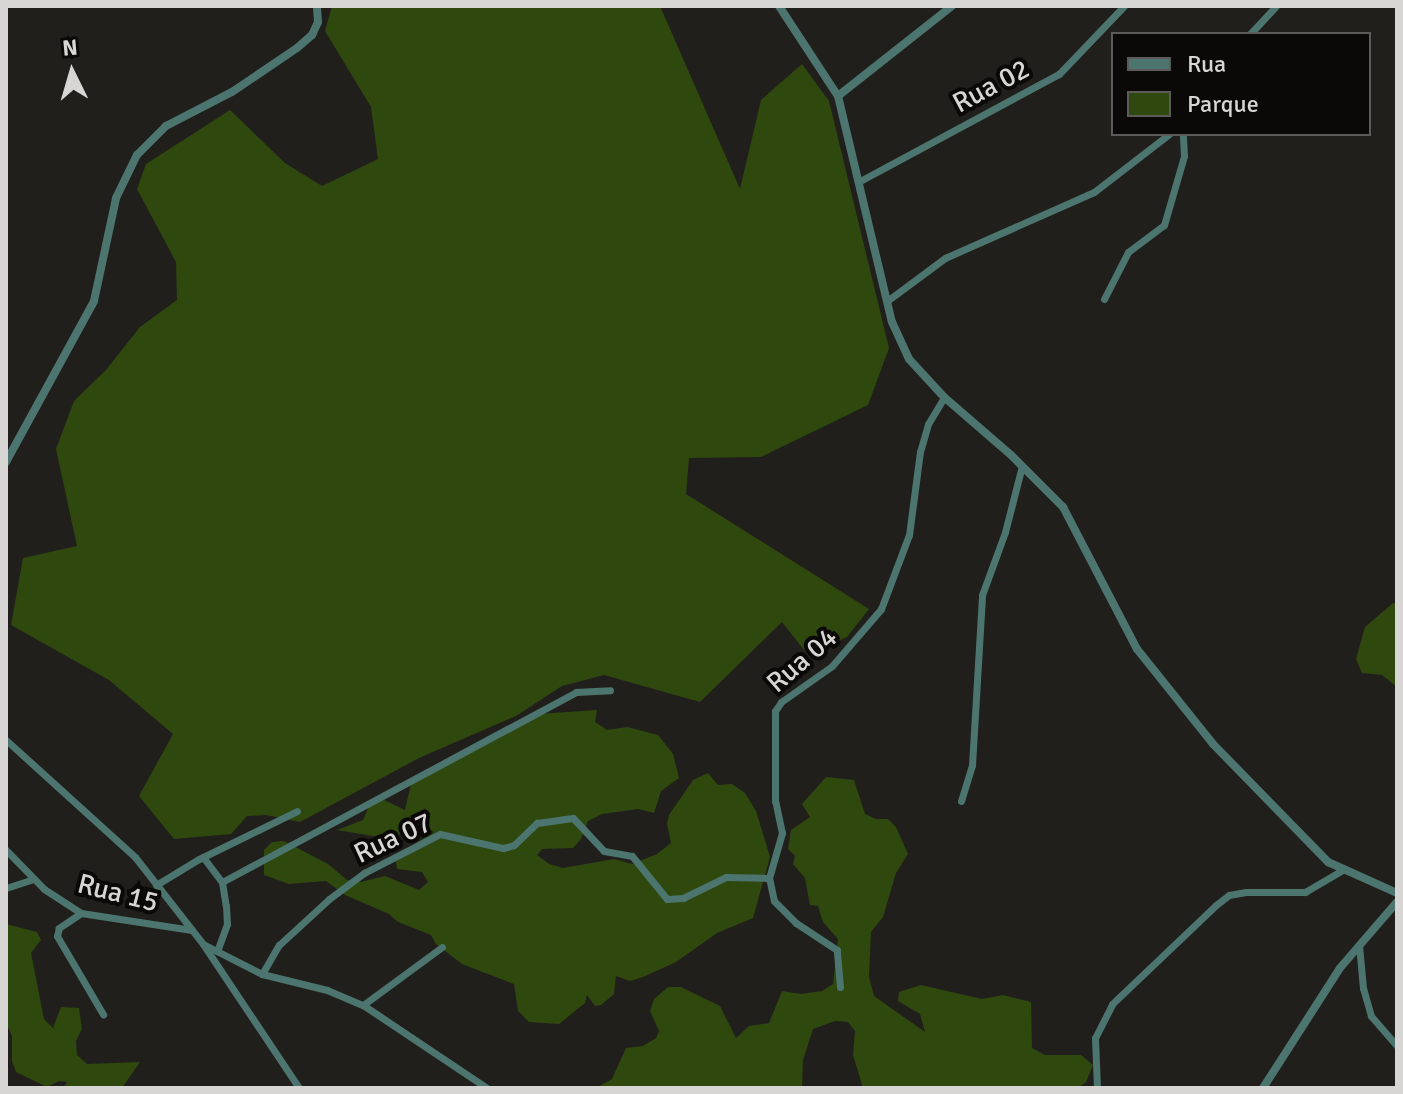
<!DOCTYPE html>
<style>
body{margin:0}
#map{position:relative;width:1403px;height:1094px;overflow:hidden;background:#211f1c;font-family:Signika,sans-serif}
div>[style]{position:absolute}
.green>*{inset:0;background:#2f480e}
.minor>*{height:7px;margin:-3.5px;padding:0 3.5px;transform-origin:3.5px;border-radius:3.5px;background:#4b756e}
.tertiary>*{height:8px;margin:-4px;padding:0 4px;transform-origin:4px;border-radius:4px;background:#4b756e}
span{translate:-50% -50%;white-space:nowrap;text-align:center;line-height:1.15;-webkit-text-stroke:8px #0a0908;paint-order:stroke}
.street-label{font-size:28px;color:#d7d6d4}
.frame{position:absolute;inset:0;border:8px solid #d7d6d4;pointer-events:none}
.legend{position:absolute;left:1111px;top:32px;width:260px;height:104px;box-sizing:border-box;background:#0a0908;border:2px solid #5c5b5a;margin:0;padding:10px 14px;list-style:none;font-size:24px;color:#d7d6d4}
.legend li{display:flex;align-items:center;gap:16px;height:40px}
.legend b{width:40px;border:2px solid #5c5b5a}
.north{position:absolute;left:32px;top:32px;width:80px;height:80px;-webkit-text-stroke:6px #0a0908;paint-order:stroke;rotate:355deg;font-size:22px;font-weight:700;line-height:32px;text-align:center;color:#d7d6d4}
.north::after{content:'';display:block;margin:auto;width:28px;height:36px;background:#d7d6d4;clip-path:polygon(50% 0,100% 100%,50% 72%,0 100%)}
</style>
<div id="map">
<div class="green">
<div style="clip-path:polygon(332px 6px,660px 6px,740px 189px,761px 100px,802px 64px,829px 101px,889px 348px,868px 405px,761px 457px,689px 458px,686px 494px,869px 609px,847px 637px,808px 655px,782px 622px,700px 702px,604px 675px,562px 686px,516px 716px,419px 758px,300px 822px,266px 815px,247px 816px,231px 834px,174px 839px,139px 796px,173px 734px,109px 680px,11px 625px,23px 558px,77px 546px,56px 449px,74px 401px,106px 370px,140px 327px,177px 300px,176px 262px,137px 189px,146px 164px,230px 110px,285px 163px,322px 186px,378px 159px,371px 107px,325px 31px)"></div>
<div style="clip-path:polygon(1393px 603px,1397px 603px,1397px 687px,1382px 675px,1362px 673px,1356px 659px,1365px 627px)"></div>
<div style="clip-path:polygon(597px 710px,595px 722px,607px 730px,627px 727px,658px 735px,673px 754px,679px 778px,661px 791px,654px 813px,638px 809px,602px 814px,588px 821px,581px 839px,573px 848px,542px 849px,537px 855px,549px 864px,563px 868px,614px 859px,632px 864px,657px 854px,671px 843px,667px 824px,669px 815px,693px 780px,708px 773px,718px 785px,732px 784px,745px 793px,756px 811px,770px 857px,753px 918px,717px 933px,676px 962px,643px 977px,630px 981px,616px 976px,614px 994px,601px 1005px,595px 1006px,587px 995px,585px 1003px,559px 1024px,529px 1022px,518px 1011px,514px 984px,462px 964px,436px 944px,431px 935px,398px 922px,389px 914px,345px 895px,326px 881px,289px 884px,264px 875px,264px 850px,272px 842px,284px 841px,328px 864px,347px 880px,361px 882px,385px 876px,419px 890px,428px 882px,422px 872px,397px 869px,395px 856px,434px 832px,420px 824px,392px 839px,337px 830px,363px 820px,369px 806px,380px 798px,405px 810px,411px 784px,538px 714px)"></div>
<div style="clip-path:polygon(826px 777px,854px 780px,865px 814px,876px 819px,888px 819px,896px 827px,908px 854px,896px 873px,883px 917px,871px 932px,869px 977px,874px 996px,925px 1032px,920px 1014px,898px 1001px,899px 992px,921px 985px,982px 999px,1003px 995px,1031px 1002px,1032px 1048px,1045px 1055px,1081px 1055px,1093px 1065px,1086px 1082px,1078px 1088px,863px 1088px,853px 1055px,855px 1031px,848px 1022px,835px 1021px,813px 1029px,803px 1060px,802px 1088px,596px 1088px,612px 1079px,626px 1048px,643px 1046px,656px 1038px,659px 1031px,650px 1011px,654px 999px,668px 987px,681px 987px,720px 1006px,736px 1038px,749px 1026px,769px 1023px,782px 991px,801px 994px,822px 991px,833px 984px,838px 939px,823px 922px,818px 906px,810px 905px,805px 878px,793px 864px,795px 856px,788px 849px,791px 830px,810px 817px,802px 804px)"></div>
<div style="clip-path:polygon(6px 924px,37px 932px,41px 940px,31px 953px,44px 1019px,53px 1028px,61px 1007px,79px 1008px,82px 1029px,76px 1041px,77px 1055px,87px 1064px,140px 1062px,122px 1088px,63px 1088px,67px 1082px,59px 1081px,47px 1087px,16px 1072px,12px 1061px,12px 1036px,6px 1023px)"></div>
</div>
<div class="minor">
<div style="left:1250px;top:34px;width:38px;rotate:-47deg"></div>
<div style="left:860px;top:181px;width:226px;rotate:-28.3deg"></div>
<div style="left:1059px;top:74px;width:94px;rotate:-46.3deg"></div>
<div style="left:1104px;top:299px;width:53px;rotate:-62.9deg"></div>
<div style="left:1128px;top:252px;width:45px;rotate:-36.9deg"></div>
<div style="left:1164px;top:225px;width:72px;rotate:-73.8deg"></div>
<div style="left:1184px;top:156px;width:22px;rotate:-93deg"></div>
<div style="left:887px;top:301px;width:72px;rotate:-36.6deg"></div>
<div style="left:945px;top:258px;width:163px;rotate:-23.9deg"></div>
<div style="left:1094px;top:192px;width:95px;rotate:-37.7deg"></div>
<div style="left:6px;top:740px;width:174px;rotate:42.2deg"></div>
<div style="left:135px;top:857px;width:110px;rotate:52deg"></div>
<div style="left:203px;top:944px;width:173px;rotate:56.3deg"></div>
<div style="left:961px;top:801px;width:38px;rotate:-73deg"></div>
<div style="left:972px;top:765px;width:170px;rotate:-86.6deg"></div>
<div style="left:982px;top:595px;width:67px;rotate:-69.9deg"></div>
<div style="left:1005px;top:532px;width:68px;rotate:-75.6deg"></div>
<div style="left:6px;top:850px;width:54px;rotate:45.7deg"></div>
<div style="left:44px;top:889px;width:44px;rotate:33deg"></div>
<div style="left:81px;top:913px;width:112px;rotate:8.7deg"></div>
<div style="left:203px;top:857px;width:31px;rotate:53deg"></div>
<div style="left:222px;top:882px;width:24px;rotate:81deg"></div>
<div style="left:226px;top:906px;width:18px;rotate:87deg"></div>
<div style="left:227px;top:924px;width:29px;rotate:110deg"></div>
<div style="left:222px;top:882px;width:402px;rotate:-28.2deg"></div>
<div style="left:576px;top:692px;width:34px;rotate:-3deg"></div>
<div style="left:156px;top:885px;width:50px;rotate:-31.2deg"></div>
<div style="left:199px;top:859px;width:109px;rotate:-26.1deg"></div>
<div style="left:6px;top:888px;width:29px;rotate:-18deg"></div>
<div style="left:81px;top:913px;width:27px;rotate:146deg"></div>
<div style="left:59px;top:928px;width:8px;rotate:104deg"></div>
<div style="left:57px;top:936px;width:91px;rotate:59.5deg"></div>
<div style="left:205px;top:945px;width:64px;rotate:27deg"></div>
<div style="left:262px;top:974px;width:67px;rotate:13.8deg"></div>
<div style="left:327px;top:990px;width:39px;rotate:23deg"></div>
<div style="left:363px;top:1005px;width:149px;rotate:33.8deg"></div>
<div style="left:1359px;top:945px;width:43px;rotate:84.7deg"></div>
<div style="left:1363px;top:988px;width:29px;rotate:74deg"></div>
<div style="left:1371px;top:1016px;width:40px;rotate:49deg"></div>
<div style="left:262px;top:974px;width:34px;rotate:-60deg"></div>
<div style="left:279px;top:945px;width:68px;rotate:-42.6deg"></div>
<div style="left:329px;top:899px;width:44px;rotate:-36.6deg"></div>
<div style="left:364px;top:873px;width:85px;rotate:-27.2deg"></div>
<div style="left:440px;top:834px;width:65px;rotate:12.5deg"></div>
<div style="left:503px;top:848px;width:11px;rotate:-15deg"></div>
<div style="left:514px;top:845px;width:32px;rotate:-44deg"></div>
<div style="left:537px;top:823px;width:36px;rotate:-8deg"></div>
<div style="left:573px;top:818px;width:45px;rotate:46.8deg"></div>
<div style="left:604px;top:851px;width:28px;rotate:10deg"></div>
<div style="left:632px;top:856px;width:55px;rotate:50.9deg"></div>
<div style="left:667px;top:899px;width:16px;rotate:-4deg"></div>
<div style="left:683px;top:898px;width:48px;rotate:-26deg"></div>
<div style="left:726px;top:877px;width:43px;rotate:1.3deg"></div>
<div style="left:840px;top:987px;width:37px;rotate:-95deg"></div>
<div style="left:837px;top:950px;width:49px;rotate:-146.6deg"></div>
<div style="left:796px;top:923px;width:31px;rotate:-135deg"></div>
<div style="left:774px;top:901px;width:24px;rotate:-102deg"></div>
<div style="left:769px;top:878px;width:47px;rotate:-73.9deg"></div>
<div style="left:782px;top:833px;width:33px;rotate:-102deg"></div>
<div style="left:775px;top:801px;width:90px;rotate:-90deg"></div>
<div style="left:775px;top:711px;width:11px;rotate:-56deg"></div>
<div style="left:781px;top:702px;width:62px;rotate:-35.2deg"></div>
<div style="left:832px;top:666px;width:75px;rotate:-49.3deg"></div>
<div style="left:881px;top:609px;width:79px;rotate:-69.3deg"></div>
<div style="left:909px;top:535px;width:84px;rotate:-82.5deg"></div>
<div style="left:920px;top:452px;width:29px;rotate:-74deg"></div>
<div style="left:928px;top:424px;width:31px;rotate:-59deg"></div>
<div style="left:363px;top:1005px;width:98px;rotate:-36.3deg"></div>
<div style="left:1097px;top:1088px;width:50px;rotate:-92.3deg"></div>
<div style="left:1095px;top:1038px;width:38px;rotate:-63deg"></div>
<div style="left:1112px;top:1004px;width:144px;rotate:-43.6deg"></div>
<div style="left:1216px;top:905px;width:16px;rotate:-38deg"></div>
<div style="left:1229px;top:895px;width:17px;rotate:-10deg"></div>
<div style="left:1246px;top:892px;width:59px"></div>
<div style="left:1305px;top:892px;width:42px;rotate:-30.3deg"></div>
</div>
<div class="tertiary">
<div style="left:779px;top:6px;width:108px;rotate:56.8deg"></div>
<div style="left:838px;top:96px;width:232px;rotate:76.6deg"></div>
<div style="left:892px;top:322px;width:41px;rotate:65.3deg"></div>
<div style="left:909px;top:359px;width:52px;rotate:47.4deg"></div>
<div style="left:944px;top:397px;width:89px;rotate:40.9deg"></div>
<div style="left:1011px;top:455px;width:74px;rotate:45deg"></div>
<div style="left:1063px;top:507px;width:160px;rotate:62.5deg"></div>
<div style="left:1137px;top:649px;width:122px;rotate:51.3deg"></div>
<div style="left:1213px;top:744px;width:165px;rotate:45.7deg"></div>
<div style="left:1328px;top:862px;width:76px;rotate:24.2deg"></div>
<div style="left:838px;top:96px;width:145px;rotate:-38.3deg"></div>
<div style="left:6px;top:462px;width:183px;rotate:-61.3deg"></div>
<div style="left:94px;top:301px;width:105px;rotate:-77.9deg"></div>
<div style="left:116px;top:198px;width:48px;rotate:-64deg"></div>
<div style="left:137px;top:155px;width:41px;rotate:-45deg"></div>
<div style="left:166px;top:126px;width:74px;rotate:-27.3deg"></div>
<div style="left:232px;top:92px;width:78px;rotate:-34.1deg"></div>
<div style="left:297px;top:48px;width:20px;rotate:-41deg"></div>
<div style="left:312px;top:35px;width:14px;rotate:-65deg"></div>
<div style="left:318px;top:22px;width:16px;rotate:-94deg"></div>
<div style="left:1263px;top:1088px;width:143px;rotate:-57.3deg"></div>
<div style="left:1340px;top:968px;width:87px;rotate:-49.2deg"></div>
</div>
<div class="street-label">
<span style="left:991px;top:86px;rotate:-28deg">Rua 02</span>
<span style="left:802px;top:660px;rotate:-41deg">Rua 04</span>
<span style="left:393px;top:838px;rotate:-25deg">Rua 07</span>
<span style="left:118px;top:893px;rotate:14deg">Rua 15</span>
</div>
<div class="frame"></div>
<ul class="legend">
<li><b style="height:10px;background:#4b756e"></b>Rua</li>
<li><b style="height:22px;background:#2f480e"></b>Parque</li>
</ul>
<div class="north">N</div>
</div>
